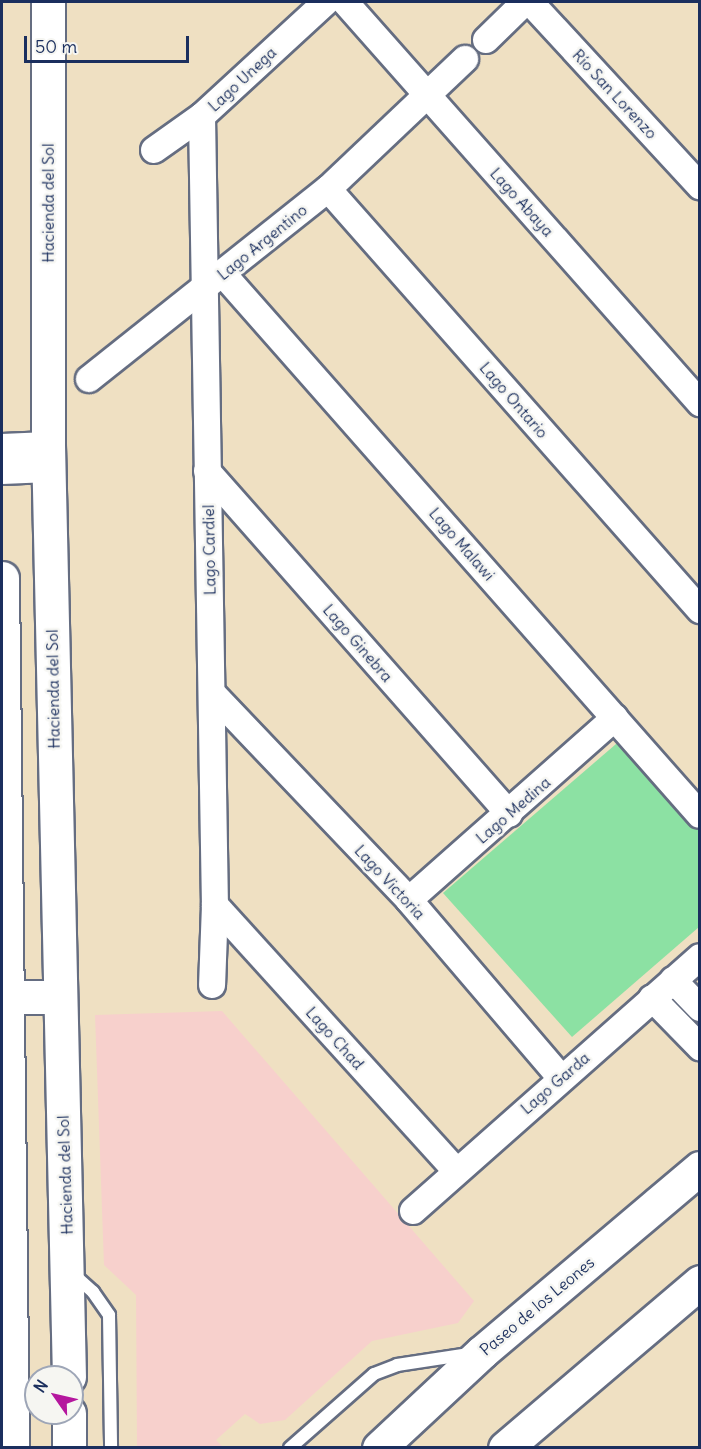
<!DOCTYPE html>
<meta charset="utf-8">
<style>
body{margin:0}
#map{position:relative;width:701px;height:1449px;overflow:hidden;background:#efe0c2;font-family:Delius,sans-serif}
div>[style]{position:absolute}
.built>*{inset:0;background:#f7d0cc}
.green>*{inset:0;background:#8ce1a3}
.roads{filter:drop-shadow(2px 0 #656d81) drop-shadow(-2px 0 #656d81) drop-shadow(0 2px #656d81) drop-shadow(0 -2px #656d81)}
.lane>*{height:12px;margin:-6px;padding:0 6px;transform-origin:6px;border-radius:6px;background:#fff}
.street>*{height:26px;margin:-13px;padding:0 13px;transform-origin:13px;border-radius:13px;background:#fff}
.secondary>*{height:33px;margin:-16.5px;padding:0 16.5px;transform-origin:16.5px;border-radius:16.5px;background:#fff}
span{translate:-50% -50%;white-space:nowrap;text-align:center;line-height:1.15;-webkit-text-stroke:5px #f6f6f2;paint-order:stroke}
.street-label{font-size:16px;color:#1b2f5e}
.frame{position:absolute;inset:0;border:3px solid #1b2f5e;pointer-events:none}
.north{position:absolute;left:24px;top:1365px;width:60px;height:60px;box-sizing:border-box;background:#f6f6f2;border:2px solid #9ea6b7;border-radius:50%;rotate:304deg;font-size:16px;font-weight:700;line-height:24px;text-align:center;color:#1b2f5e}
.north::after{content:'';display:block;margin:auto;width:21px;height:27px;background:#b5179e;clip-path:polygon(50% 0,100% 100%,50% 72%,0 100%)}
.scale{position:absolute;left:24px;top:36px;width:165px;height:27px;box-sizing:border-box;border:3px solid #1b2f5e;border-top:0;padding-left:8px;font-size:18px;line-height:21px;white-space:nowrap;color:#1b2f5e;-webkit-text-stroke:4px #f6f6f2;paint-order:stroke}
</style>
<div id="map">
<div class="built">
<div style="clip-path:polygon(222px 1011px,474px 1301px,458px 1323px,372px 1341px,285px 1420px,260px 1424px,245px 1414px,216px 1440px,223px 1447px,137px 1447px,136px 1295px,104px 1265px,95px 1015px)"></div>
</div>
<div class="green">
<div style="clip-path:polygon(623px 738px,699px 828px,699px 927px,572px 1037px,443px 893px)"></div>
</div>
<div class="roads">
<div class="lane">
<div style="left:73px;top:1274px;width:27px;rotate:42deg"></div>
<div style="left:93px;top:1292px;width:28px;rotate:55deg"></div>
<div style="left:109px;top:1315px;width:133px;rotate:89.1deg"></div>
<div style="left:290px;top:1448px;width:112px;rotate:-41.4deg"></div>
<div style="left:374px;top:1374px;width:25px;rotate:-21deg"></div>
<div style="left:397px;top:1365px;width:73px;rotate:-8.7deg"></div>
</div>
<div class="street">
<div style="left:345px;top:2px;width:536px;rotate:48.48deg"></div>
<div style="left:530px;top:2px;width:251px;rotate:47.3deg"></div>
<div style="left:486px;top:40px;width:54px;rotate:-44.3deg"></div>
<div style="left:202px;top:116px;width:789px;rotate:89.06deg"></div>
<div style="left:215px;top:905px;width:80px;rotate:92.1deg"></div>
<div style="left:154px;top:150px;width:59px;rotate:-35.3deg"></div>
<div style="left:202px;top:116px;width:168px;rotate:-42.6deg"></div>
<div style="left:328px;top:189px;width:562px;rotate:48.54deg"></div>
<div style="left:223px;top:274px;width:721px;rotate:48.6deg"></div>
<div style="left:89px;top:379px;width:305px;rotate:-38.5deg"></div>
<div style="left:328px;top:189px;width:189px;rotate:-43.5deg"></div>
<div style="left:2px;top:447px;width:46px;rotate:-2.5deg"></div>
<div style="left:2px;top:471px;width:47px;rotate:-2.4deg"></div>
<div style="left:207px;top:471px;width:457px;rotate:48.6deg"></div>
<div style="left:212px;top:693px;width:286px;rotate:46.4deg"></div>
<div style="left:409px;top:900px;width:234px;rotate:49.5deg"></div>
<div style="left:409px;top:900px;width:275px;rotate:-41.5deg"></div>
<div style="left:215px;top:905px;width:359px;rotate:47.8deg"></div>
<div style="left:673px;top:980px;width:39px;rotate:46deg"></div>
<div style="left:652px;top:998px;width:69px;rotate:45.6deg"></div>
<div style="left:413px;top:1211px;width:383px;rotate:-41.5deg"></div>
</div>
<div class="secondary">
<div style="left:48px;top:2px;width:443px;rotate:90deg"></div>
<div style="left:48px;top:445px;width:932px;rotate:88.71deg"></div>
<div style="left:2px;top:578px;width:870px;rotate:89.34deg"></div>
<div style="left:5px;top:997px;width:53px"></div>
<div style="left:69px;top:1413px;width:35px;rotate:90deg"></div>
<div style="left:379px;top:1448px;width:141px;rotate:-43deg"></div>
<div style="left:482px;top:1352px;width:285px;rotate:-40.2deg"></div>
<div style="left:505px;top:1448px;width:256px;rotate:-40.4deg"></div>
</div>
</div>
<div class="street-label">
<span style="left:242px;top:79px;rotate:-43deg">Lago Unega</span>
<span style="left:615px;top:94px;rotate:47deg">Río San Lorenzo</span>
<span style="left:522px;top:202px;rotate:48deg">Lago Abaya</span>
<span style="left:48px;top:203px;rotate:-90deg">Hacienda del Sol</span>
<span style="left:262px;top:242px;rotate:-39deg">Lago Argentino</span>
<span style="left:514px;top:400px;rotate:49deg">Lago Ontario</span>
<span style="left:462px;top:544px;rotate:49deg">Lago Malawi</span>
<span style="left:209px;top:550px;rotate:-91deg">Lago Cardiel</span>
<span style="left:358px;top:643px;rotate:49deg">Lago Ginebra</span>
<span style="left:53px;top:689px;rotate:-91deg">Hacienda del Sol</span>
<span style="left:513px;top:810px;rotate:-41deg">Lago Medina</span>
<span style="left:390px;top:882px;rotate:47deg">Lago Victoria</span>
<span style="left:335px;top:1038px;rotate:48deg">Lago Chad</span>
<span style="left:555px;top:1083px;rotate:-41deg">Lago Garda</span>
<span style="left:65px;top:1175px;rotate:-92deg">Hacienda del Sol</span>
<span style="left:537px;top:1306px;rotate:-40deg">Paseo de los Leones</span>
</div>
<div class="frame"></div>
<div class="north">N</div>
<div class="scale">50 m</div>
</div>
